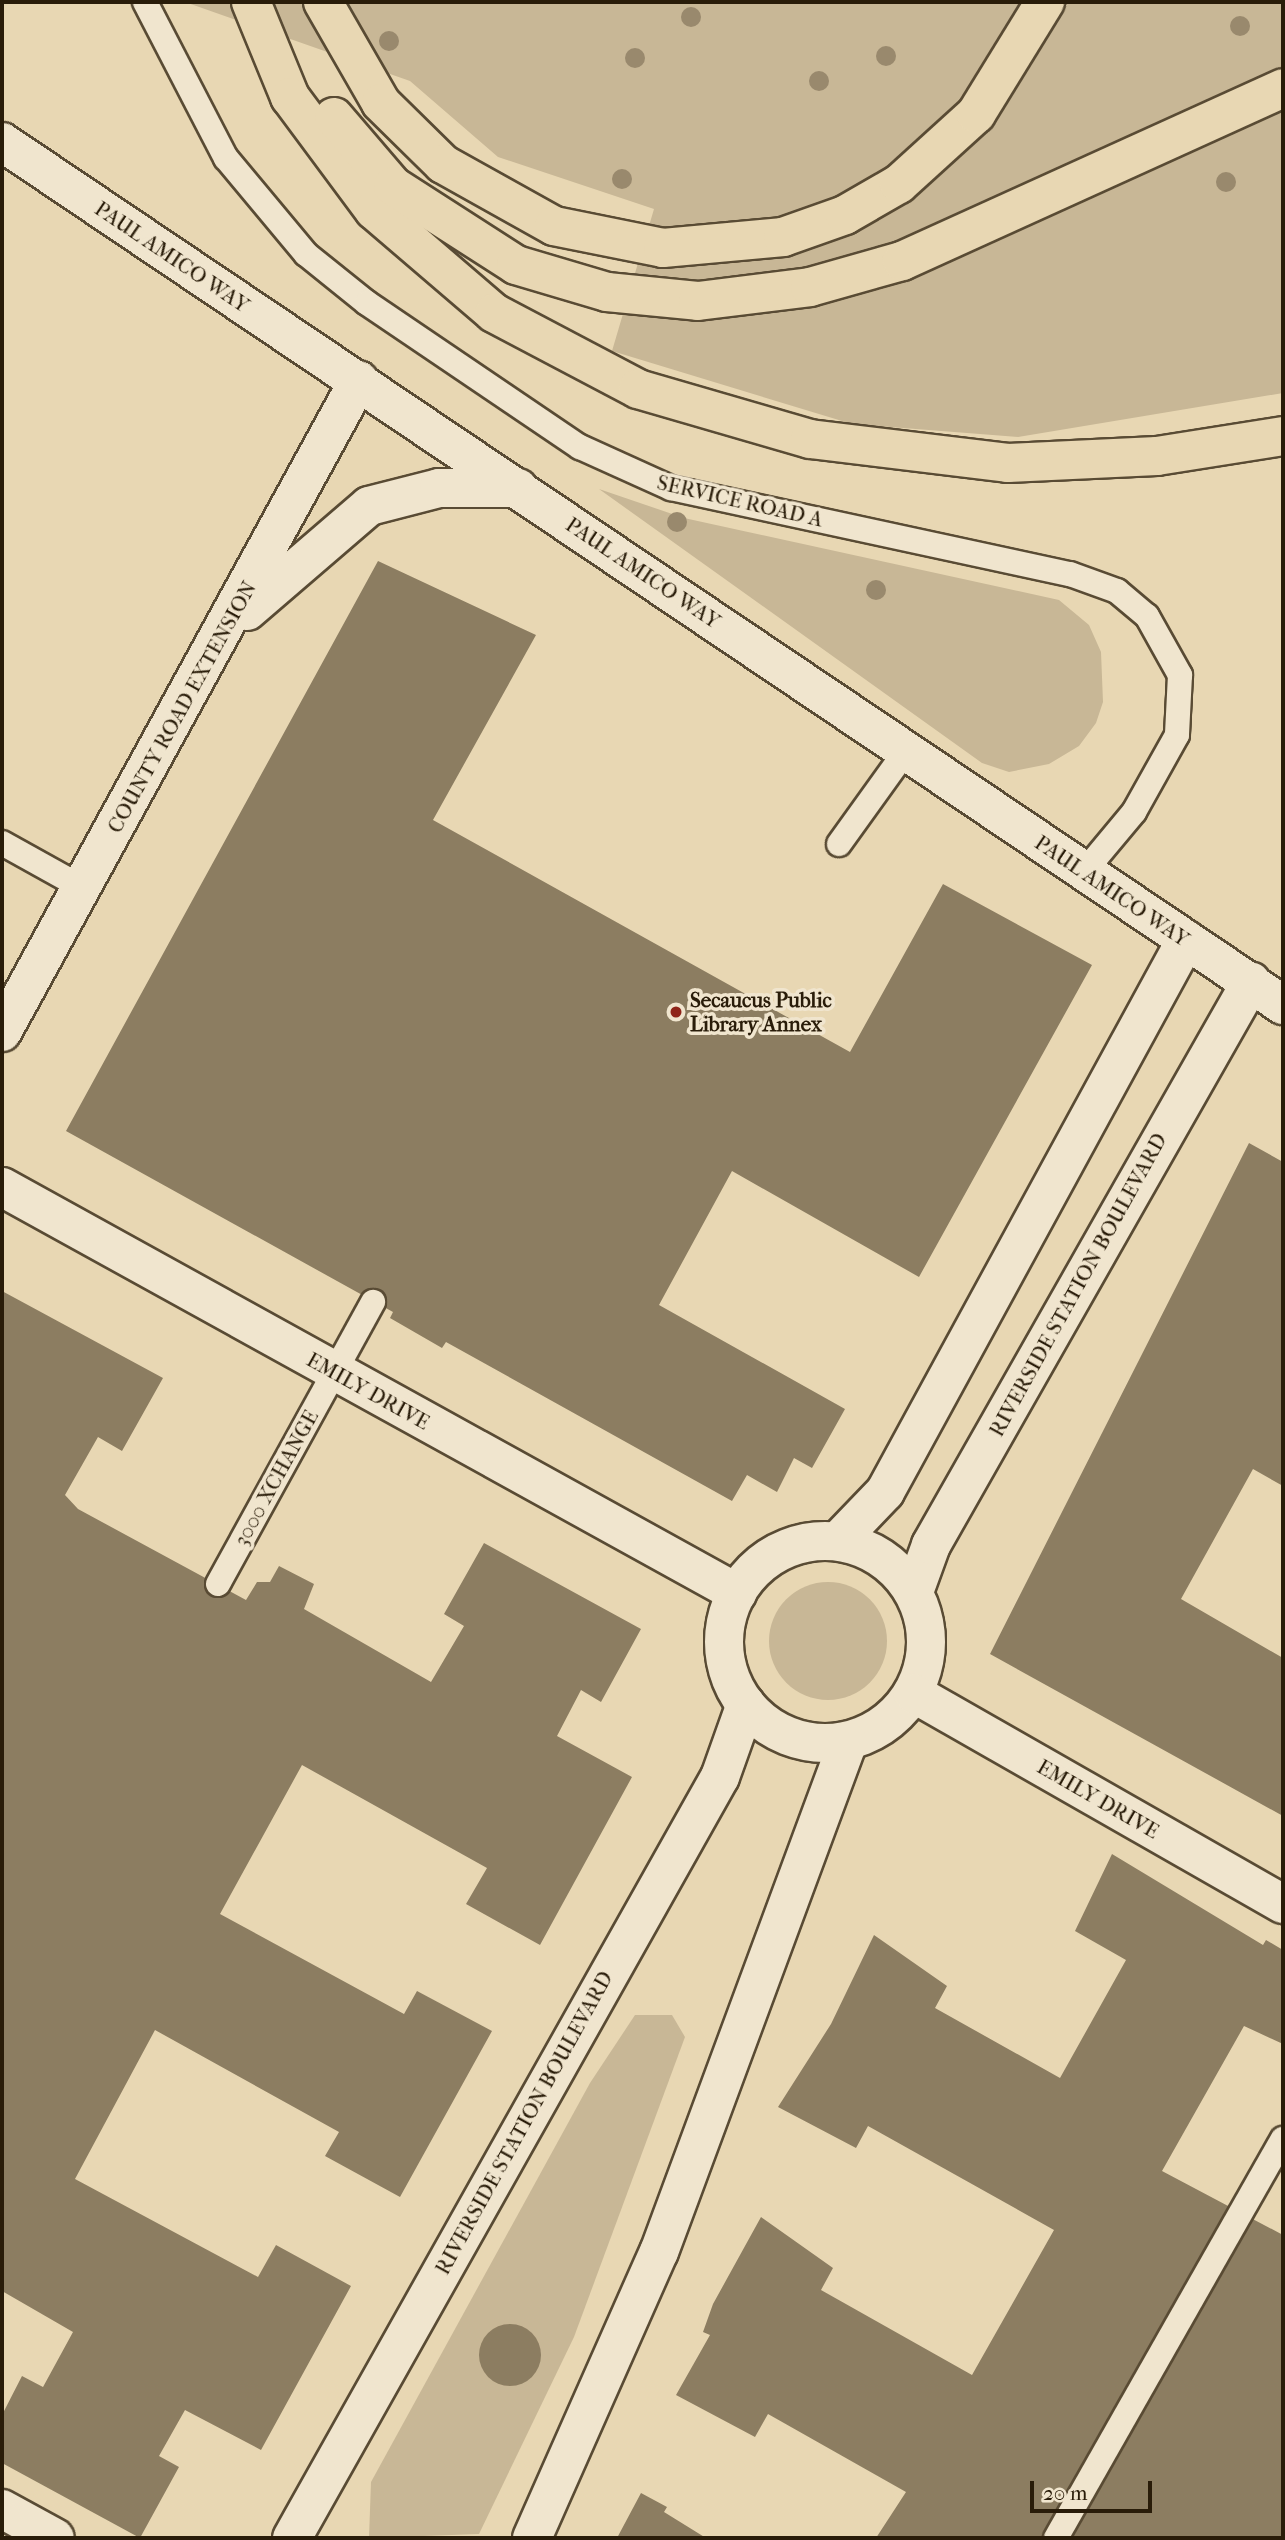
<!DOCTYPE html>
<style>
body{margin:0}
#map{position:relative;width:1285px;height:2540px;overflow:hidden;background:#e8d7b3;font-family:"IM FELL French Canon",serif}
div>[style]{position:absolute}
.green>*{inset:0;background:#c8b796}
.round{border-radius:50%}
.building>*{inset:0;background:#8c7d61}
.roads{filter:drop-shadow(2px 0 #594b34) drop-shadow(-2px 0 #594b34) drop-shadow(0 2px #594b34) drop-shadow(0 -2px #594b34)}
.service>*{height:24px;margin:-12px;padding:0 12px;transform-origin:12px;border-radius:12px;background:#f0e5ce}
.minor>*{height:38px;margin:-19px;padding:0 19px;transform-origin:19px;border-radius:19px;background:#f0e5ce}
.minor>.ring{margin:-19px;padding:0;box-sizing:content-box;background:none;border:38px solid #f0e5ce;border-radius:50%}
.tertiary>*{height:38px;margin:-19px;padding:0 19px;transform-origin:19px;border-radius:19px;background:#f0e5ce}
.motorway>*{height:38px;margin:-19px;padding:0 19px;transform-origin:19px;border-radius:19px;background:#e8d7b3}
.trees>*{width:20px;height:20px;margin:-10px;border-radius:50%;background:#99896d}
.dots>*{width:19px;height:19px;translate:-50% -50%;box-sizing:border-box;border:4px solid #f0e5ce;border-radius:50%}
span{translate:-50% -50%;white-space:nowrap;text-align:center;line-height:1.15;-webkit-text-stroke:7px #f0e5ce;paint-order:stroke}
.street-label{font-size:21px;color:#291c09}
.poi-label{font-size:21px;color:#291c09;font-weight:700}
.left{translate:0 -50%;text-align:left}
.frame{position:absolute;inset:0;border:4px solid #291c09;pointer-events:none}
.scale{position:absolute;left:1030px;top:2481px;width:122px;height:32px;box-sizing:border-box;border:4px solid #291c09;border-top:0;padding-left:9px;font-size:21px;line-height:24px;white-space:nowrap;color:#291c09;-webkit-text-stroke:5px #f0e5ce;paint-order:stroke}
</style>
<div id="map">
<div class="green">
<div style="clip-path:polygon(185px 2px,1283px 2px,1283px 393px,1018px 437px,852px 424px,612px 351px,654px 209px,498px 157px,410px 81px)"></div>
<div style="clip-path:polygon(599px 489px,684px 518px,1059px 600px,1089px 625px,1101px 652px,1103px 702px,1096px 723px,1079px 746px,1049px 764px,1009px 772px,982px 763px)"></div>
<div class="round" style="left:769px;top:1582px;width:118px;height:118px"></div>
<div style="clip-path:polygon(635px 2015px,672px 2015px,685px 2037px,574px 2337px,479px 2534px,369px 2538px,371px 2482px,590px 2083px)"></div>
</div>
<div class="building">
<div style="clip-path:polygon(378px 561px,536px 635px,433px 820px,850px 1052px,943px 884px,1092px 965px,919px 1277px,732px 1171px,659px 1305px,845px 1409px,812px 1468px,794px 1458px,777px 1492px,747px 1475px,732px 1501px,446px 1342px,442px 1348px,390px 1318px,393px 1312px,66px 1131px)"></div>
<div style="clip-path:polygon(1249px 1143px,1283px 1162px,1283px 1486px,1253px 1469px,1181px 1599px,1283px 1658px,1283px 1816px,990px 1654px)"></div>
<div style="clip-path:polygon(2px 1291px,163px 1378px,122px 1451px,98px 1437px,65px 1495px,78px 1509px,246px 1600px,257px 1582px,270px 1582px,279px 1566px,314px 1584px,304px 1609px,431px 1682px,464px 1626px,444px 1614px,484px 1543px,641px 1629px,601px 1702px,581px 1690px,557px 1736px,632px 1777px,540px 1945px,466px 1904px,487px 1868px,302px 1765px,220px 1914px,404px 2014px,417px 1991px,492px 2031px,400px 2197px,325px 2156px,339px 2132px,155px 2030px,75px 2179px,258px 2277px,276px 2245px,351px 2286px,261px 2450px,185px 2410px,159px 2456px,179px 2467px,140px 2538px,2px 2463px,2px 2415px,22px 2376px,43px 2387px,73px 2332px,2px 2291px)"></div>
<div style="clip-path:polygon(1112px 1854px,1263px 1945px,1266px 1940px,1283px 1950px,1283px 2044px,1244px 2026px,1162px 2171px,1283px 2235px,1283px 2538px,876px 2538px,906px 2492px,768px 2414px,755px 2437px,676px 2395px,710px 2335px,703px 2332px,713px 2304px,761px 2217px,833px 2268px,821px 2290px,972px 2375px,1054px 2230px,868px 2126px,856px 2148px,778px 2107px,831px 2024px,874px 1935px,947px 1986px,935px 2008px,1060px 2078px,1126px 1960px,1075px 1931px)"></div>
<div class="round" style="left:479px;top:2324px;width:62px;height:62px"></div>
<div style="clip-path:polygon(641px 2493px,667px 2507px,664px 2512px,706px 2538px,617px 2538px)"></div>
</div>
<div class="roads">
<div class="service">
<div style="left:145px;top:2px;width:176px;rotate:62.6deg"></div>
<div style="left:226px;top:158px;width:125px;rotate:50.2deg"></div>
<div style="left:306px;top:254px;width:78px;rotate:38.8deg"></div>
<div style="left:367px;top:303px;width:257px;rotate:34.1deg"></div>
<div style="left:580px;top:447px;width:100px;rotate:24.3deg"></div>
<div style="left:671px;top:488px;width:408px;rotate:12.2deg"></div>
<div style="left:1070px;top:574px;width:50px;rotate:19.9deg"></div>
<div style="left:1117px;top:591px;width:39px;rotate:40deg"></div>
<div style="left:1147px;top:616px;width:68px;rotate:60.8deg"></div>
<div style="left:1180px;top:675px;width:60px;rotate:92.9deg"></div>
<div style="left:1177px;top:735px;width:88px;rotate:119.2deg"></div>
<div style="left:1134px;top:812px;width:78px;rotate:129.8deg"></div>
<div style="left:2px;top:843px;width:90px;rotate:29.1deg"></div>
<div style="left:839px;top:844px;width:113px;rotate:-54.3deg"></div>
<div style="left:218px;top:1584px;width:322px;rotate:-61.2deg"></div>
<div style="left:1056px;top:2538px;width:459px;rotate:-60.4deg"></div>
</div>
<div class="minor">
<div style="left:247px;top:611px;width:161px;rotate:-40.7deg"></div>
<div style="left:369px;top:506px;width:72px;rotate:-14.4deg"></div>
<div style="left:439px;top:488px;width:79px"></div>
<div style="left:2px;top:1032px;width:743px;rotate:-61.3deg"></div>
<div style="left:2px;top:1187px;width:840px;rotate:28.92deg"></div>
<div style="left:838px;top:1541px;width:68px;rotate:-46.2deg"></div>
<div style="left:885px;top:1492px;width:629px;rotate:-61.4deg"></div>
<div class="ring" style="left:724px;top:1541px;width:164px;height:164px"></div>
<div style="left:914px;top:1592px;width:50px;rotate:-70.1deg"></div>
<div style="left:931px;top:1545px;width:648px;rotate:-60.39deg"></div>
<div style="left:913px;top:1693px;width:426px;rotate:29.7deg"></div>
<div style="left:2px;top:2509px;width:60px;rotate:28.7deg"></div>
<div style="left:292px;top:2538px;width:873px;rotate:-60.65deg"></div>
<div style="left:720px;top:1777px;width:77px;rotate:-70.4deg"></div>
<div style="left:532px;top:2538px;width:313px;rotate:-66.1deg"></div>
<div style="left:659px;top:2252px;width:544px;rotate:-69.67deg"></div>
</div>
<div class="tertiary">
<div style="left:2px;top:142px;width:1545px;rotate:33.97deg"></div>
</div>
<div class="motorway">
<div style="left:251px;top:2px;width:103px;rotate:67.7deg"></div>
<div style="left:290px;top:97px;width:141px;rotate:53.4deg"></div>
<div style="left:374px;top:210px;width:158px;rotate:40.6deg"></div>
<div style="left:494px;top:313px;width:163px;rotate:27.8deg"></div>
<div style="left:638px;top:389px;width:179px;rotate:16.2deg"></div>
<div style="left:810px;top:439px;width:199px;rotate:6.9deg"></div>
<div style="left:1008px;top:463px;width:149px;rotate:-2.7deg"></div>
<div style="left:1157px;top:456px;width:128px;rotate:-9deg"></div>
<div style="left:323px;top:2px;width:116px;rotate:60.1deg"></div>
<div style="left:381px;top:103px;width:87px;rotate:44.5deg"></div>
<div style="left:443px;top:164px;width:127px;rotate:29.2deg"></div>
<div style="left:554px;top:226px;width:111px;rotate:11.4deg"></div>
<div style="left:663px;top:248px;width:121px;rotate:-5.2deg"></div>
<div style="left:783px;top:237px;width:66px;rotate:-19.5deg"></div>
<div style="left:845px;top:215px;width:62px;rotate:-29.9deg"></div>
<div style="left:899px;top:184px;width:104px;rotate:-42.3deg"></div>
<div style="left:976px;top:114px;width:132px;rotate:-58.4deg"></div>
<div style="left:334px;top:117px;width:91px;rotate:49.5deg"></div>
<div style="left:393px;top:186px;width:146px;rotate:32.7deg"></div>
<div style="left:516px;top:265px;width:95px;rotate:16.5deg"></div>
<div style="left:607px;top:292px;width:91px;rotate:5.6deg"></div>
<div style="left:698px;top:301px;width:113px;rotate:-7.1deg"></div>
<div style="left:810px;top:287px;width:96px;rotate:-15.8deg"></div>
<div style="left:902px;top:261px;width:418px;rotate:-24.4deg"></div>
</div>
</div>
<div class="trees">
<div style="left:691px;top:17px"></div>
<div style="left:1240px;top:26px"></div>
<div style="left:389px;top:41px"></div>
<div style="left:886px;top:56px"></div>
<div style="left:635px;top:58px"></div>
<div style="left:819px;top:81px"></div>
<div style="left:622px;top:179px"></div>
<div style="left:1226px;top:182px"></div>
<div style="left:677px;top:522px"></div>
<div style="left:876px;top:590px"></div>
</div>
<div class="dots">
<div style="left:676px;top:1012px;background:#8f2418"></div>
</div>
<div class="street-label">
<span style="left:172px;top:257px;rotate:34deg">PAUL AMICO WAY</span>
<span style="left:740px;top:501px;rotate:13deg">SERVICE ROAD A</span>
<span style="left:643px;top:573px;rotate:34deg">PAUL AMICO WAY</span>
<span style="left:182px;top:707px;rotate:-61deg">COUNTY ROAD EXTENSION</span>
<span style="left:1112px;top:891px;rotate:34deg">PAUL AMICO WAY</span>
<span style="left:1078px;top:1285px;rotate:-61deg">RIVERSIDE STATION BOULEVARD</span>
<span style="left:368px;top:1391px;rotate:29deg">EMILY DRIVE</span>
<span style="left:276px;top:1478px;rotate:-61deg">3000 XCHANGE</span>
<span style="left:1098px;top:1799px;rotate:30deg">EMILY DRIVE</span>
<span style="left:524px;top:2123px;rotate:-61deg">RIVERSIDE STATION BOULEVARD</span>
</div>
<div class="poi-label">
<span class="left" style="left:690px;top:1012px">Secaucus Public<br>Library Annex</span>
</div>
<div class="frame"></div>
<div class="scale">20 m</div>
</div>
